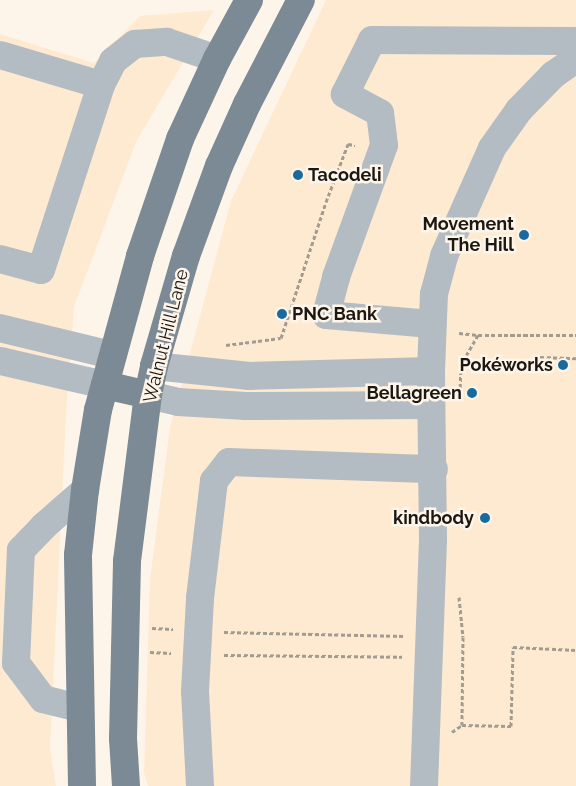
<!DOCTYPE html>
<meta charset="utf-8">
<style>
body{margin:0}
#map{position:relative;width:576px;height:786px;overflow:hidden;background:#fef5ea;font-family:Raleway,sans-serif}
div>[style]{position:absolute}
.built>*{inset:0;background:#feead1}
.path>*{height:3px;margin-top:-1.5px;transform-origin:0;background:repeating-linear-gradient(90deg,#a29b92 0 4px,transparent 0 6.5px)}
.minor>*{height:28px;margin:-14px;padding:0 14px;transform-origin:14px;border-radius:14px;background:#b3bcc2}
.major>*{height:28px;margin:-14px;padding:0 14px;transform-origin:14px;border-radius:14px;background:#7b8a95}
.dots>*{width:14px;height:14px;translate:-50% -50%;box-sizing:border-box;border:2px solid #fef5ea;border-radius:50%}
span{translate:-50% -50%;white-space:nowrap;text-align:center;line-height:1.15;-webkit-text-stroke:5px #fef5ea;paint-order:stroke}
.poi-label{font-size:18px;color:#1c1711;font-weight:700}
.left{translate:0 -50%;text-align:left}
.right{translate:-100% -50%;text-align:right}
.street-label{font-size:18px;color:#1c1711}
</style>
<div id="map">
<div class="built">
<div style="clip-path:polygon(326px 0,576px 0,576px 786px,148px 786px,144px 773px,150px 579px,170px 427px,231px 201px)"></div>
<div style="clip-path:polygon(214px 10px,136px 142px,74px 307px,66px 415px,50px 749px,56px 786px,0 786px,0 34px,94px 63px,140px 16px)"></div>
</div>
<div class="path">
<div style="left:459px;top:333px;width:19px;rotate:6deg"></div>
<div style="left:478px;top:335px;width:34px;rotate:120deg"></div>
<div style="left:461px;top:364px;width:35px;rotate:92deg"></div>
<div style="left:478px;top:335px;width:98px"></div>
<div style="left:226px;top:345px;width:55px;rotate:-7.3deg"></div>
<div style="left:281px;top:338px;width:143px;rotate:-71.7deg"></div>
<div style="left:326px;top:202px;width:62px;rotate:-69.2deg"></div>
<div style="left:348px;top:144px;width:7px;rotate:8deg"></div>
<div style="left:540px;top:357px;width:36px;rotate:2deg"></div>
<div style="left:459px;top:597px;width:40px;rotate:84.3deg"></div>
<div style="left:463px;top:637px;width:88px;rotate:90.7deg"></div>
<div style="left:462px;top:725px;width:49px;rotate:1.2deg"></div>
<div style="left:511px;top:726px;width:79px;rotate:-88.5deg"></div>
<div style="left:513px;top:647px;width:63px;rotate:2.7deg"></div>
<div style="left:152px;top:628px;width:21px;rotate:3deg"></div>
<div style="left:224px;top:632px;width:181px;rotate:1.3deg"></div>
<div style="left:150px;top:652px;width:21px;rotate:3deg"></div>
<div style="left:224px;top:655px;width:178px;rotate:0.6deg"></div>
<div style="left:452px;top:732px;width:12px;rotate:-35deg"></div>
</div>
<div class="minor">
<div style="left:0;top:55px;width:105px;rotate:16.5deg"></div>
<div style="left:0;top:259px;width:42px;rotate:15deg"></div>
<div style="left:41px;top:270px;width:194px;rotate:-72deg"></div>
<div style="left:101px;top:85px;width:27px;rotate:-63deg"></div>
<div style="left:113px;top:61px;width:28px;rotate:-38deg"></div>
<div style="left:135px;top:44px;width:32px;rotate:-4deg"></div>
<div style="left:167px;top:42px;width:53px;rotate:18.8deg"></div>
<div style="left:431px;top:324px;width:105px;rotate:-175.1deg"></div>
<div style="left:326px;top:315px;width:39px;rotate:-75deg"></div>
<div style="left:336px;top:277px;width:140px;rotate:-70deg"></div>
<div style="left:384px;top:145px;width:32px;rotate:-97deg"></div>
<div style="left:380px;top:113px;width:40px;rotate:-152deg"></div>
<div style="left:345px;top:94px;width:60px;rotate:-63.4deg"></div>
<div style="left:372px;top:40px;width:204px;rotate:0.3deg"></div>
<div style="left:0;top:328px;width:115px;rotate:13.6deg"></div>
<div style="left:0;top:361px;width:108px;rotate:12.9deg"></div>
<div style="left:154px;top:366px;width:96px;rotate:6deg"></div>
<div style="left:249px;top:376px;width:182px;rotate:-1.6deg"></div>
<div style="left:148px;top:395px;width:31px;rotate:13deg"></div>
<div style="left:178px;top:402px;width:68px;rotate:3.4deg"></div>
<div style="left:246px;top:406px;width:185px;rotate:-0.3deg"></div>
<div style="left:79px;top:708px;width:37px;rotate:-166deg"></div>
<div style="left:43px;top:699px;width:45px;rotate:-126.9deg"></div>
<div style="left:16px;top:663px;width:113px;rotate:-87.5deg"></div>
<div style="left:21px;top:550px;width:33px;rotate:-46deg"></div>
<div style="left:44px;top:526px;width:55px;rotate:-41.3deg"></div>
<div style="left:200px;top:786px;width:95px;rotate:-93deg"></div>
<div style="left:195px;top:691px;width:93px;rotate:-86.9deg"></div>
<div style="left:200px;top:598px;width:118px;rotate:-83.2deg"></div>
<div style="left:214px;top:481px;width:24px;rotate:-52deg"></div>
<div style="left:229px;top:462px;width:205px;rotate:2deg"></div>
<div style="left:424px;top:786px;width:247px;rotate:-87.9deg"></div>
<div style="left:433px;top:539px;width:168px;rotate:-90.7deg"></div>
<div style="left:431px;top:371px;width:77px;rotate:-87.8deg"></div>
<div style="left:434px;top:294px;width:39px;rotate:-75deg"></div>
<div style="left:444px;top:256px;width:118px;rotate:-66deg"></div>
<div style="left:492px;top:148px;width:47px;rotate:-54.6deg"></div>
<div style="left:519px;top:110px;width:49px;rotate:-45.8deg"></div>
<div style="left:553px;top:75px;width:28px;rotate:-35deg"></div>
</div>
<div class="major">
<div style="left:105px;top:385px;width:44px;rotate:13.1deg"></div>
<div style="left:82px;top:786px;width:231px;rotate:-91deg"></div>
<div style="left:78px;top:555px;width:65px;rotate:-83.9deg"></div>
<div style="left:85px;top:490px;width:81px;rotate:-80.8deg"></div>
<div style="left:98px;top:410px;width:160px;rotate:-74.7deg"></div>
<div style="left:140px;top:256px;width:124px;rotate:-71.1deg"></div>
<div style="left:180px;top:139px;width:88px;rotate:-65.2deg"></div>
<div style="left:217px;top:59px;width:67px;rotate:-61.5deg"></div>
<div style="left:126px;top:786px;width:48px;rotate:-93.6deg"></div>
<div style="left:123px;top:738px;width:177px;rotate:-88.7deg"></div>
<div style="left:127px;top:561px;width:167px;rotate:-82.8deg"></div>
<div style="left:148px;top:395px;width:30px;rotate:-78deg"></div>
<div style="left:154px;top:366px;width:115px;rotate:-73.8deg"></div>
<div style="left:186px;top:256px;width:96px;rotate:-69.9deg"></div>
<div style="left:219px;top:166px;width:68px;rotate:-65.7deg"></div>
<div style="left:247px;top:104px;width:117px;rotate:-62.6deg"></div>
</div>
<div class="dots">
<div style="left:298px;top:175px;background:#1a6b9d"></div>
<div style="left:524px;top:235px;background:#1a6b9d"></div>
<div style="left:282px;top:314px;background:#1a6b9d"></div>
<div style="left:563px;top:365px;background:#1a6b9d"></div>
<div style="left:472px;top:393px;background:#1a6b9d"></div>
<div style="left:485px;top:518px;background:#1a6b9d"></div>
</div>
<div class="poi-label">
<span class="left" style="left:308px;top:175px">Tacodeli</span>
<span class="right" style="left:514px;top:235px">Movement<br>The Hill</span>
<span class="left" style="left:292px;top:314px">PNC Bank</span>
<span class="right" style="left:553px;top:365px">Pokéworks</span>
<span class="right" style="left:462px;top:393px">Bellagreen</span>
<span class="right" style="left:474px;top:518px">kindbody</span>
</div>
<div class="street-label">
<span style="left:166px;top:336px;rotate:-76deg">Walnut Hill Lane</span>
</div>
</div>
